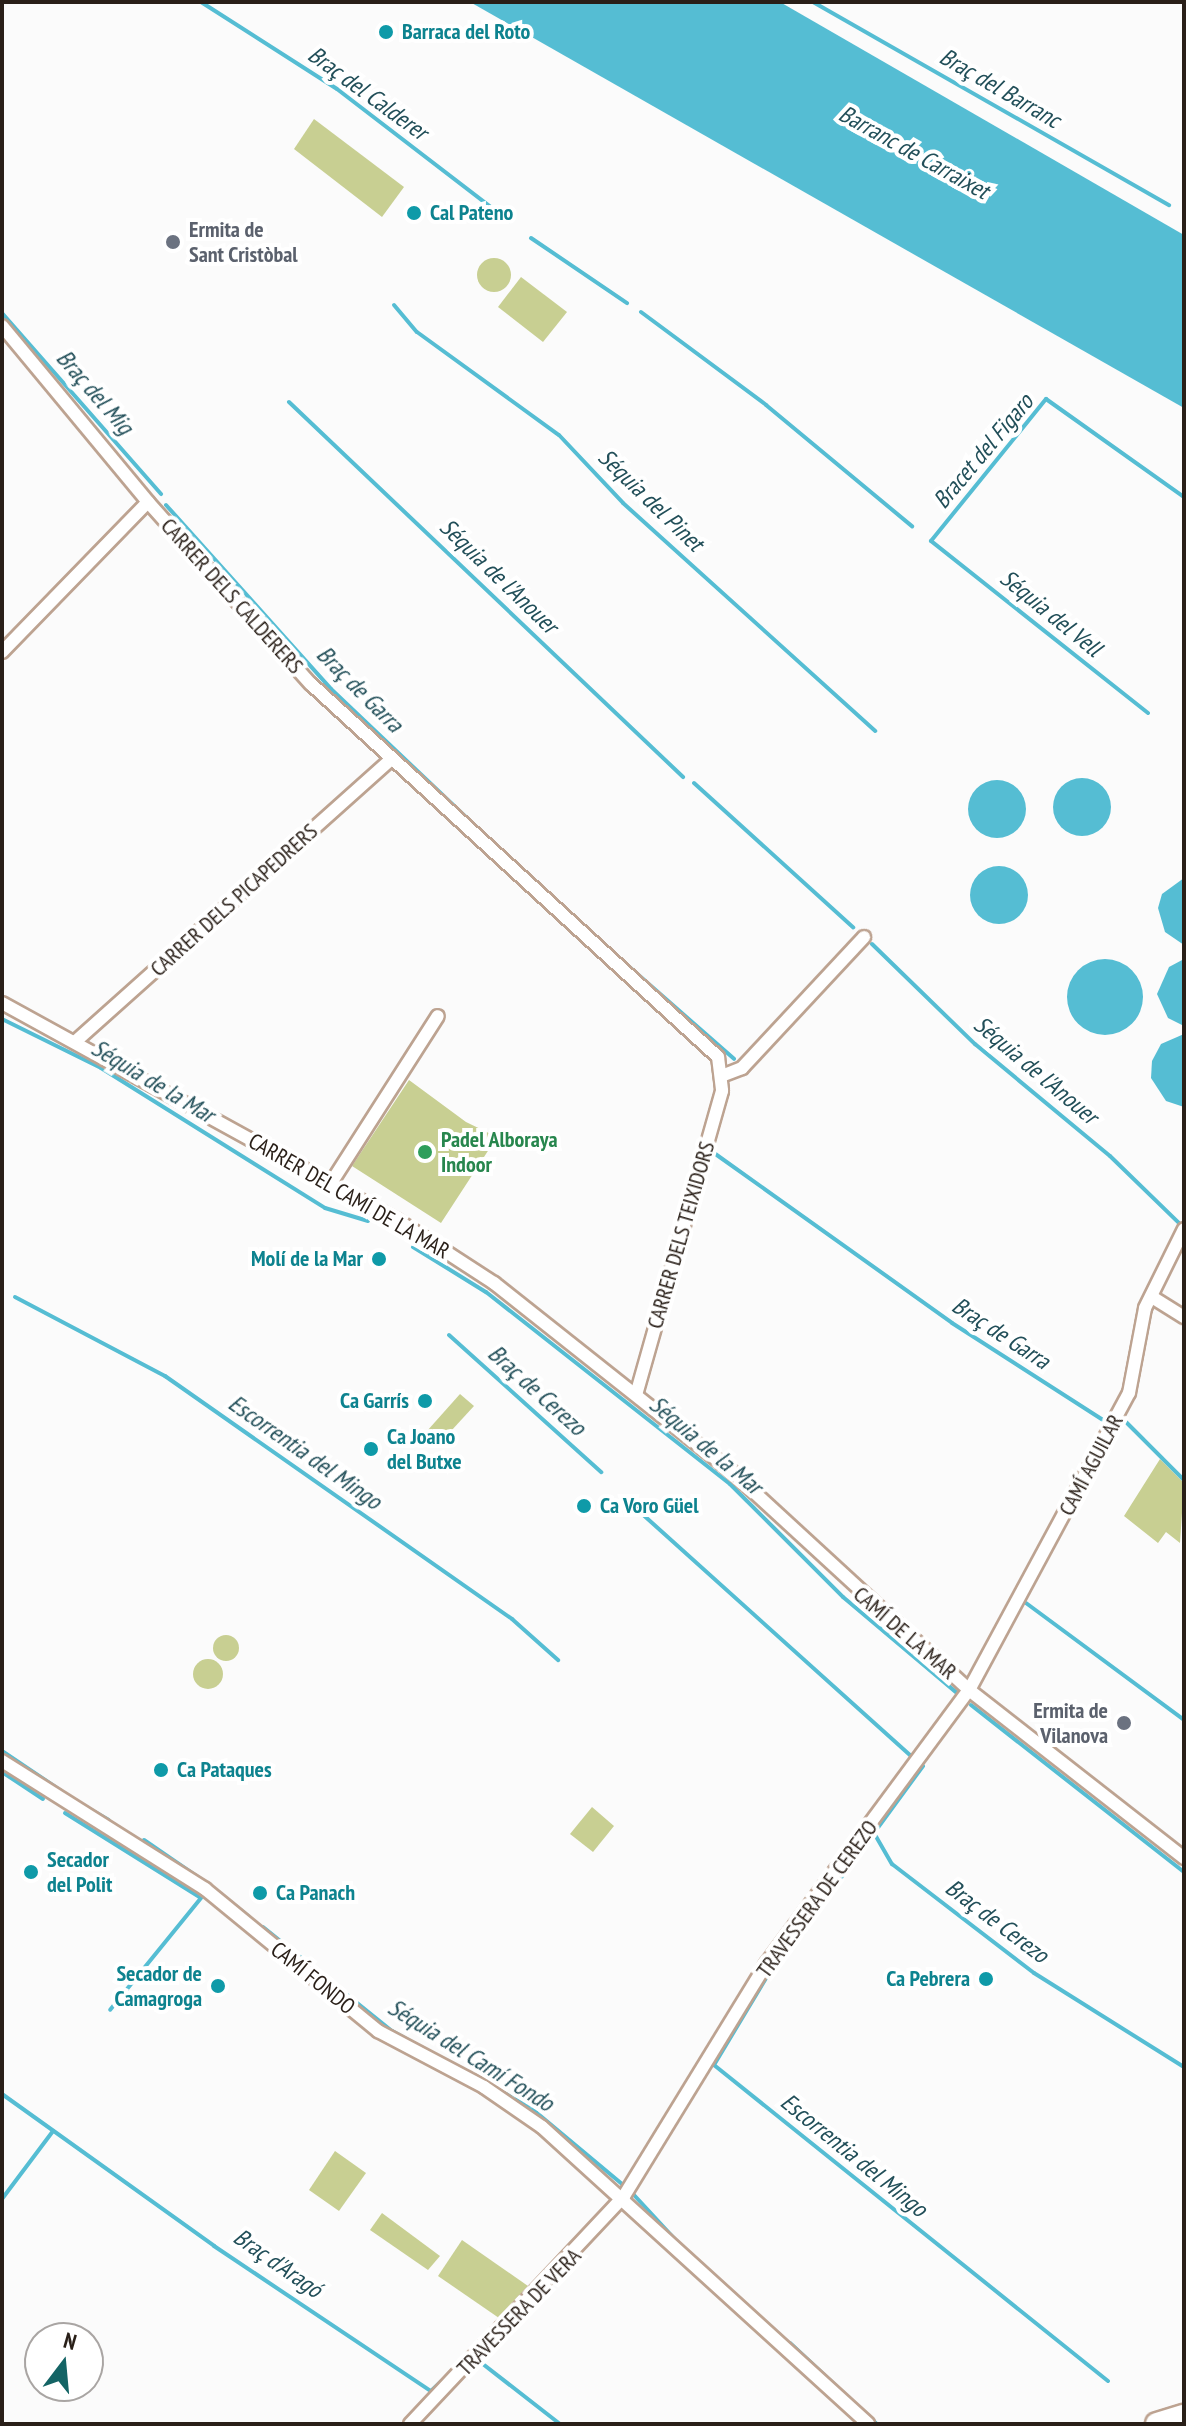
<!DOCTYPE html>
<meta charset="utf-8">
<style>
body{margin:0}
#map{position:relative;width:1186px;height:2426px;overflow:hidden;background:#fbfbfb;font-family:"PT Sans Narrow",sans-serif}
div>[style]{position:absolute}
.green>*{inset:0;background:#c8cf92}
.round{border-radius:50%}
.water>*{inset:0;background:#55bdd3}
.stream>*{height:4px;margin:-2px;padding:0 2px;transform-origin:2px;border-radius:2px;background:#55bdd3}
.roads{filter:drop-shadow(2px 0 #bda391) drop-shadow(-2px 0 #bda391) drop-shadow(0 2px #bda391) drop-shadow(0 -2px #bda391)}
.minor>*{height:12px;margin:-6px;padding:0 6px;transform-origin:6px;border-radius:6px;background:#fff}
.motorway>*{height:22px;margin:-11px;padding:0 11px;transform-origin:11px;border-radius:11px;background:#fff}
.dots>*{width:22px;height:22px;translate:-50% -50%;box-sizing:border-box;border:4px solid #fff;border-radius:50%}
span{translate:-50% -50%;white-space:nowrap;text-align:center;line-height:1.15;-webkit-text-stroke:8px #fff;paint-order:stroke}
.culture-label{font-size:22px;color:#0d838f;font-weight:700}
.left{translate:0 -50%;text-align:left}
.right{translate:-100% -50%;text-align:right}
.worship-label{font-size:22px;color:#5b616d;font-weight:700}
.street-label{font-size:22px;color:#291f18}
.leisure-label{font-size:22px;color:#27864d;font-weight:700}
.water-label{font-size:24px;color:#224f59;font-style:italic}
.frame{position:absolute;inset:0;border:4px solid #291f18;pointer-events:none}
.north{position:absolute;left:24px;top:2322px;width:80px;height:80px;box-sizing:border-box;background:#fff;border:2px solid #a9a5a3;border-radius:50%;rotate:16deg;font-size:22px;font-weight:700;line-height:32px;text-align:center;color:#291f18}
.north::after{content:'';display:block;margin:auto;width:28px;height:36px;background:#146465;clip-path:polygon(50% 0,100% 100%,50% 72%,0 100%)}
</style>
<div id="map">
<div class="green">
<div style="clip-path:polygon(314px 119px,404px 187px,382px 217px,294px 149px)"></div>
<div class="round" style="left:477px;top:258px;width:34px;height:34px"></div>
<div style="clip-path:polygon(521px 277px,567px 312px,543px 342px,498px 307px)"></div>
<div style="clip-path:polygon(409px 1080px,466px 1122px,497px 1137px,441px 1223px,352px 1166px)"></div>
<div style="clip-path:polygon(460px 1394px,474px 1406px,440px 1443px,427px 1431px)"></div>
<div style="clip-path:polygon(1160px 1459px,1184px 1483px,1180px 1543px,1166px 1532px,1158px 1543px,1124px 1516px)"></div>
<div class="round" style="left:213px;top:1635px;width:26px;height:26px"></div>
<div class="round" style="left:193px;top:1659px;width:30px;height:30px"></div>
<div style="clip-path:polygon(592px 1807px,614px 1826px,593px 1852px,570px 1834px)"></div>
<div style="clip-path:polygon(335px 2151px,366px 2173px,339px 2211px,309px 2190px)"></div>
<div style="clip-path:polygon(382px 2213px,440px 2256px,428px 2270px,370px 2230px)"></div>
<div style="clip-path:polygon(462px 2240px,528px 2286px,499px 2318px,438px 2276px)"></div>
</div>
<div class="water">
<div style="clip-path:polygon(470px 2px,780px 2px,1184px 235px,1184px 408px)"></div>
<div class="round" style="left:1053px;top:778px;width:58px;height:58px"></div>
<div class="round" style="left:968px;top:780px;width:58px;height:58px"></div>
<div class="round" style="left:970px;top:866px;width:58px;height:58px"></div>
<div style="clip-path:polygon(1184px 878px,1184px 945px,1165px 932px,1158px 908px,1162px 894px)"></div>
<div style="clip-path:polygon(1184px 959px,1184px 1026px,1168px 1018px,1157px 994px,1169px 967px)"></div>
<div class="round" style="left:1067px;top:959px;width:76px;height:76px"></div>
<div style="clip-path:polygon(1184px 1034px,1184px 1107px,1166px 1101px,1151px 1078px,1152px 1061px,1161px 1044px)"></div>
</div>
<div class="stream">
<div style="left:201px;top:2px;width:161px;rotate:32.6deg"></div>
<div style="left:337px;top:89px;width:217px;rotate:37.5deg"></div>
<div style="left:813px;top:2px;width:410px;rotate:29.7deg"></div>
<div style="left:531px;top:238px;width:116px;rotate:34.1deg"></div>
<div style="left:394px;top:305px;width:35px;rotate:50deg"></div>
<div style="left:417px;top:332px;width:175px;rotate:36deg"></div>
<div style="left:559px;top:435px;width:93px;rotate:46.7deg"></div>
<div style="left:623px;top:503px;width:340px;rotate:42.1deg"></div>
<div style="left:641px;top:312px;width:156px;rotate:36.6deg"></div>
<div style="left:766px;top:405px;width:190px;rotate:39.7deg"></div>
<div style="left:2px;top:313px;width:241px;rotate:48.7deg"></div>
<div style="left:289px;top:402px;width:544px;rotate:43.58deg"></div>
<div style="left:166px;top:505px;width:247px;rotate:48.1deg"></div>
<div style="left:331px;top:689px;width:243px;rotate:43.5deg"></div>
<div style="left:1148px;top:713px;width:277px;rotate:-141.6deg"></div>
<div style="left:931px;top:541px;width:183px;rotate:-51deg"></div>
<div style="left:1046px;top:399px;width:169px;rotate:35.4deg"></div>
<div style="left:694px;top:783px;width:215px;rotate:42.2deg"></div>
<div style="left:601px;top:942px;width:177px;rotate:41.3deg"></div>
<div style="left:872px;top:944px;width:144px;rotate:44.2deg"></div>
<div style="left:975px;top:1044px;width:175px;rotate:39.7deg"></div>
<div style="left:1110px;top:1156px;width:96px;rotate:44.2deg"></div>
<div style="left:2px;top:1019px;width:110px;rotate:26.3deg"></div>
<div style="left:101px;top:1068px;width:264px;rotate:32deg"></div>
<div style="left:325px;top:1208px;width:45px;rotate:16.8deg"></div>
<div style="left:714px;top:1153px;width:292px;rotate:35.5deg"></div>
<div style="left:952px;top:1323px;width:185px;rotate:32.7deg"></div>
<div style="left:413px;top:1247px;width:86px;rotate:31.7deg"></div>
<div style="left:486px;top:1292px;width:310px;rotate:38.2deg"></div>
<div style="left:730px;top:1484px;width:160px;rotate:45deg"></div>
<div style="left:843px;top:1597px;width:150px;rotate:40.1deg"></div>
<div style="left:15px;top:1297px;width:170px;rotate:27.8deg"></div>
<div style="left:165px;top:1376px;width:424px;rotate:35deg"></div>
<div style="left:512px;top:1619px;width:62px;rotate:41.7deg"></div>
<div style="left:449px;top:1335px;width:205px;rotate:42deg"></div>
<div style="left:1134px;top:1337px;width:32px;rotate:-79deg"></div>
<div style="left:1123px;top:1419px;width:86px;rotate:45deg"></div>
<div style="left:630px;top:1503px;width:380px;rotate:42deg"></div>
<div style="left:1050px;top:1527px;width:48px;rotate:-61.3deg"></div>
<div style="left:1026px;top:1603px;width:197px;rotate:36.5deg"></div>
<div style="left:971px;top:1705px;width:271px;rotate:38.1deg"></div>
<div style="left:2px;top:1751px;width:70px;rotate:33.9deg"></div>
<div style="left:923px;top:1766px;width:83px;rotate:126.2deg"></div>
<div style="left:874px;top:1833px;width:36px;rotate:60deg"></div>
<div style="left:892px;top:1864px;width:179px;rotate:37.5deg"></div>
<div style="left:1034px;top:1973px;width:177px;rotate:32.1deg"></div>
<div style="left:2px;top:1772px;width:49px;rotate:33.4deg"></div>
<div style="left:81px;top:1804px;width:32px;rotate:30deg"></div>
<div style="left:65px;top:1813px;width:160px;rotate:32deg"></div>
<div style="left:201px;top:1898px;width:144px;rotate:129.1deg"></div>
<div style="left:144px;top:1840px;width:78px;rotate:34.5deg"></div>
<div style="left:859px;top:1854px;width:146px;rotate:127.2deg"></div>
<div style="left:771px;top:1970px;width:111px;rotate:121deg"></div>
<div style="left:714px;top:2065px;width:505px;rotate:38.73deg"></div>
<div style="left:221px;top:1894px;width:35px;rotate:39deg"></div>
<div style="left:263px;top:1927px;width:166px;rotate:38.9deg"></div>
<div style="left:392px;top:2031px;width:159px;rotate:29deg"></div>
<div style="left:531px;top:2108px;width:119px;rotate:39.9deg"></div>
<div style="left:2px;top:2094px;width:261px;rotate:35.6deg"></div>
<div style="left:214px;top:2246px;width:261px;rotate:33.8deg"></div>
<div style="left:431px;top:2391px;width:54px;rotate:-43.5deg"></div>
<div style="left:634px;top:2195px;width:69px;rotate:47.3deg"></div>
<div style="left:2px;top:2199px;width:85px;rotate:-53.1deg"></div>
<div style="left:767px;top:2324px;width:17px;rotate:40deg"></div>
<div style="left:790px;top:2343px;width:119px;rotate:43deg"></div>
<div style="left:479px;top:2361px;width:103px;rotate:37.9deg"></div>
</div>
<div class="roads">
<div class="minor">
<div style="left:2px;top:326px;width:229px;rotate:50.3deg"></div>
<div style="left:148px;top:502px;width:244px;rotate:48.2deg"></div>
<div style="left:311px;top:684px;width:552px;rotate:42.5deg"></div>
<div style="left:718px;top:1057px;width:34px;rotate:83deg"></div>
<div style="left:722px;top:1091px;width:316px;rotate:105.8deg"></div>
<div style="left:2px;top:652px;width:209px;rotate:-45.8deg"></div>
<div style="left:2px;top:1003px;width:451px;rotate:28.8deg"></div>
<div style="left:397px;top:1220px;width:116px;rotate:33deg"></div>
<div style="left:494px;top:1283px;width:303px;rotate:38.4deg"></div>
<div style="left:731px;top:1471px;width:323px;rotate:42.6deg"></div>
<div style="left:969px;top:1690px;width:273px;rotate:38deg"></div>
<div style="left:76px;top:1041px;width:424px;rotate:-41.8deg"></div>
<div style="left:724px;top:1075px;width:19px;rotate:-21deg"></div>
<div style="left:742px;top:1068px;width:179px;rotate:-47deg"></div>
<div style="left:331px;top:1183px;width:198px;rotate:-57.4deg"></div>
<div style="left:1152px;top:1297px;width:38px;rotate:32deg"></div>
<div style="left:2px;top:1761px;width:240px;rotate:32.2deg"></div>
<div style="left:205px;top:1889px;width:224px;rotate:39.4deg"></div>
<div style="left:378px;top:2031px;width:120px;rotate:27.8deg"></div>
<div style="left:484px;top:2087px;width:70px;rotate:34.6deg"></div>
<div style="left:542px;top:2127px;width:441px;rotate:42.3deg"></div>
<div style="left:410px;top:2424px;width:313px;rotate:-46.8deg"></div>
<div style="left:624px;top:2196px;width:272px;rotate:-58.5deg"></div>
<div style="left:766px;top:1964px;width:341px;rotate:-53.5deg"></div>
<div style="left:969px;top:1690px;width:337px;rotate:-61.7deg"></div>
<div style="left:1129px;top:1393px;width:86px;rotate:-79.3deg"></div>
<div style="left:1145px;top:1308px;width:88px;rotate:-63.7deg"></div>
</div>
<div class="motorway">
<div style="left:1157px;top:2424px;width:28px;rotate:-17deg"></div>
</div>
</div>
<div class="dots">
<div style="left:386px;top:32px;background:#0f9aa8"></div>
<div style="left:414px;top:213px;background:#0f9aa8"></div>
<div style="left:173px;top:242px;background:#6b7280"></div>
<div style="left:425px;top:1152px;background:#2e9e5b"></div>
<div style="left:379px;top:1259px;background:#0f9aa8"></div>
<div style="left:425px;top:1401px;background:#0f9aa8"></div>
<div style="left:371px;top:1449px;background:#0f9aa8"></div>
<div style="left:584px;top:1506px;background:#0f9aa8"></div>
<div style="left:1124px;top:1723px;background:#6b7280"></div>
<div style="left:161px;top:1770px;background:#0f9aa8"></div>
<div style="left:31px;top:1872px;background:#0f9aa8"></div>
<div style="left:260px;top:1893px;background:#0f9aa8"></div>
<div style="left:986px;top:1979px;background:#0f9aa8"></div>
<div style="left:218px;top:1986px;background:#0f9aa8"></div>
</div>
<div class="culture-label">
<span class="left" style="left:402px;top:32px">Barraca del Roto</span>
<span class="left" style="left:430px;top:213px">Cal Pateno</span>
<span class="right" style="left:363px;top:1259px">Molí de la Mar</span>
<span class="right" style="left:409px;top:1401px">Ca Garrís</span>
<span class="left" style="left:387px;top:1449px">Ca Joano<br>del Butxe</span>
<span class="left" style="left:600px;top:1506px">Ca Voro Güel</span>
<span class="left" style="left:177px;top:1770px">Ca Pataques</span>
<span class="left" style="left:47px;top:1872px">Secador<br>del Polit</span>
<span class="left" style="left:276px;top:1893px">Ca Panach</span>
<span class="right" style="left:202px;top:1986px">Secador de<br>Camagroga</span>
<span class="right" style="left:970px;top:1979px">Ca Pebrera</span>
</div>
<div class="worship-label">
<span class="left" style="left:189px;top:242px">Ermita de<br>Sant Cristòbal</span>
<span class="right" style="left:1108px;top:1723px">Ermita de<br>Vilanova</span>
</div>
<div class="street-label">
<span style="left:232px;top:596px;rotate:48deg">CARRER DELS CALDERERS</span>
<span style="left:234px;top:900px;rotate:-42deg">CARRER DELS PICAPEDRERS</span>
<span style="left:349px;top:1196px;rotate:30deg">CARRER DEL CAMÍ DE LA MAR</span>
<span style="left:681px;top:1235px;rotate:-74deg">CARRER DELS TEIXIDORS</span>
<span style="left:1091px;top:1465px;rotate:-62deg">CAMÍ AGUILAR</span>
<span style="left:905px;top:1633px;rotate:41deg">CAMÍ DE LA MAR</span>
<span style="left:817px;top:1899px;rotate:-54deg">TRAVESSERA DE CEREZO</span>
<span style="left:313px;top:1978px;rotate:39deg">CAMÍ FONDO</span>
<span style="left:519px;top:2312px;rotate:-46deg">TRAVESSERA DE VERA</span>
</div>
<div class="leisure-label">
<span class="left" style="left:441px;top:1152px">Padel Alboraya<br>Indoor</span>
</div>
<div class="water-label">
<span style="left:1000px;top:88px;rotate:30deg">Braç del Barranc</span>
<span style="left:368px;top:93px;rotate:36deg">Braç del Calderer</span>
<span style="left:914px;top:152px;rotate:29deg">Barranc de Carraixet</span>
<span style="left:95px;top:392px;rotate:49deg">Braç del Mig</span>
<span style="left:983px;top:451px;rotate:-50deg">Bracet del Figaro</span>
<span style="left:651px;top:500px;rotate:44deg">Séquia del Pinet</span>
<span style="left:499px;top:576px;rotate:44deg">Séquia de l'Anouer</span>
<span style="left:1051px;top:613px;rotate:39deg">Séquia del Vell</span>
<span style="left:360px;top:689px;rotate:45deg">Braç de Garra</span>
<span style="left:1036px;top:1070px;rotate:40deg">Séquia de l'Anouer</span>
<span style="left:153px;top:1081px;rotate:31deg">Séquia de la Mar</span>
<span style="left:1001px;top:1333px;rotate:33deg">Braç de Garra</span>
<span style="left:537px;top:1390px;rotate:42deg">Braç de Cerezo</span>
<span style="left:706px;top:1445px;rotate:40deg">Séquia de la Mar</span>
<span style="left:305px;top:1452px;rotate:35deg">Escorrentia del Mingo</span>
<span style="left:997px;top:1921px;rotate:37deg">Braç de Cerezo</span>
<span style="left:471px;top:2055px;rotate:32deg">Séquia del Camí Fondo</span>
<span style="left:854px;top:2155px;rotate:39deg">Escorrentia del Mingo</span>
<span style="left:278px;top:2263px;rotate:35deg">Braç d'Aragó</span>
</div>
<div class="frame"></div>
<div class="north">N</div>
</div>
